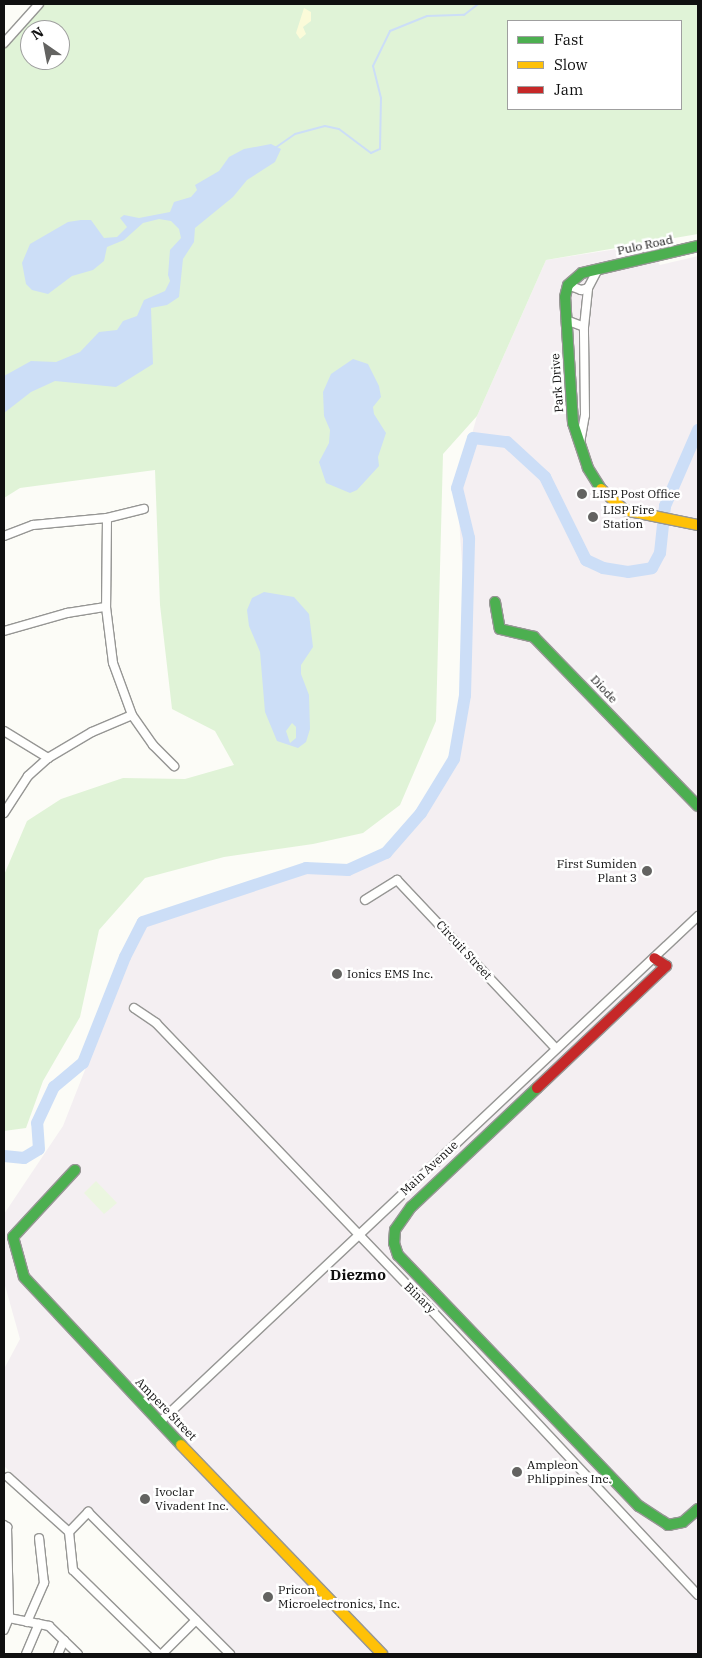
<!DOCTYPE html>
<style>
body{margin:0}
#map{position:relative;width:702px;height:1658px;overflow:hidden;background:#fcfcf7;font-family:"IBM Plex Serif",serif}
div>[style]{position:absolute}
.industrial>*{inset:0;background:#f4eff2}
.green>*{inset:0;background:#e0f3d7}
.sand>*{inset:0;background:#fbfbd9}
.pitch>*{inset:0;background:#ebf6e0}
.water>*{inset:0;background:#ccdef7}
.stream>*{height:2px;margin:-1px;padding:0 1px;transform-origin:1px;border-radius:1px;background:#ccdef7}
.river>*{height:12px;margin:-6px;padding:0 6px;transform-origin:6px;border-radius:6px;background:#ccdef7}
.roads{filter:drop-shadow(1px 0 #969694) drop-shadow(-1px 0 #969694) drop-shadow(0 1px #969694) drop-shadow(0 -1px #969694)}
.street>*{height:8px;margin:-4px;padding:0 4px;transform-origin:4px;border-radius:4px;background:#fffffe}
.fast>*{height:10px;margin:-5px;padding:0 5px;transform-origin:5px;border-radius:5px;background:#4caf50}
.slow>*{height:10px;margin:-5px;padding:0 5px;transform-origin:5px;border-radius:5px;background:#ffc107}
.jam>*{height:10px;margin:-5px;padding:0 5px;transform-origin:5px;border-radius:5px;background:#c62828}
.dots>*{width:14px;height:14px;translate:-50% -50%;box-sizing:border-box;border:2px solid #fff;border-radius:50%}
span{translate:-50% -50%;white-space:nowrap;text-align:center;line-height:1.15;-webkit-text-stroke:5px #fff;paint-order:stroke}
.street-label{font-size:12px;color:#101010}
.poi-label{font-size:12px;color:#101010}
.left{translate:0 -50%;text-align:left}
.right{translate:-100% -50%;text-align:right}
.quarter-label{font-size:15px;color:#101010;font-weight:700}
.frame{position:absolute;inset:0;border:5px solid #101010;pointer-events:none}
.legend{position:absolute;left:507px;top:20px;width:175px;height:90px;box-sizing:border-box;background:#fff;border:1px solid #9f9f9f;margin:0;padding:6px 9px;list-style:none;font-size:15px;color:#101010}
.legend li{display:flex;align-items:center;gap:10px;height:25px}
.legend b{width:25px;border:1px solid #9f9f9f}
.north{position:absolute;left:20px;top:20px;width:50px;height:50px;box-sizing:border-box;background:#fff;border:1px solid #9f9f9f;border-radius:50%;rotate:327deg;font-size:14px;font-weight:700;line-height:20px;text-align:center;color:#101010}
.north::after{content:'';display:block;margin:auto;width:18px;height:22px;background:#636361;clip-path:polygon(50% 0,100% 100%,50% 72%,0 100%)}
</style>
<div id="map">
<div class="industrial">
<div style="clip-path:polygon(643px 245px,660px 265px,698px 256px,698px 1654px,233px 1654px,87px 1508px,68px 1526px,4px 1466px,4px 1369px,20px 1339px,4px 1282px,4px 1214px,63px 1126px,143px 922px,306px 868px,348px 870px,386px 853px,421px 813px,454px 759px,465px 695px,468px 655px,457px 488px,477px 416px,546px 260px)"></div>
</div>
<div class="green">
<div style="clip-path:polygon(evenodd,44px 4px,698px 4px,698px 234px,546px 260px,477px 416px,443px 454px,436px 721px,400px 805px,363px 833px,313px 844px,224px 857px,145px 878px,99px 930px,80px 1017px,43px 1081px,26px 1128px,4px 1131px,4px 875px,27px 821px,61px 799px,123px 778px,185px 779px,234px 765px,215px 731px,172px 709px,160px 605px,155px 470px,20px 488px,4px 498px,4px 49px,44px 4px,508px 21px,681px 21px,681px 109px,508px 109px,508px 21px,44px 4px,30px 30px,60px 30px,60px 60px,30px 60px,30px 30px)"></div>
</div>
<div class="sand">
<div style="clip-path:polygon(304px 8px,311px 12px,311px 21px,303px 27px,306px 34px,300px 39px,296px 33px)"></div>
</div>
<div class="pitch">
<div style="clip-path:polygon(96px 1181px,117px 1203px,104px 1214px,84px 1193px)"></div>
</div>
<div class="water">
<div style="clip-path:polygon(271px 144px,281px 149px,275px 162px,247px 180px,233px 197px,195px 228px,194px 242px,183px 259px,179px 297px,167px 305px,151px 308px,153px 364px,116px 387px,55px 381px,31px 392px,4px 413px,4px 376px,31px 361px,56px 362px,80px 352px,99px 332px,117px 330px,123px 321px,137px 316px,144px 300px,165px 291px,170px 281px,168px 275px,170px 250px,181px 238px,179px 229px,171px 221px,159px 219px,143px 223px,124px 240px,107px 247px,104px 261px,93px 270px,72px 276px,48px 294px,32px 290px,26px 284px,22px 263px,30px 244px,68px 222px,81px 220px,91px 220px,104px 238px,117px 237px,127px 227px,120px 218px,124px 215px,139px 218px,170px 212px,174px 202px,191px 197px,197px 190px,195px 185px,219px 171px,229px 157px,244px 149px)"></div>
<div style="clip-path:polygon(353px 359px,368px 364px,379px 386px,381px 397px,373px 407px,374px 414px,386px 433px,378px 457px,379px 466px,357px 490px,350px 493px,326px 483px,319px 462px,329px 443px,330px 430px,324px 416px,323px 392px,331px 374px)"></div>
<div style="clip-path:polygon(evenodd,264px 592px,294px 597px,309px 614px,313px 647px,301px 665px,301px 674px,309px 695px,310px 729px,306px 742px,298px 748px,277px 741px,265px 712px,260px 652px,249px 626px,247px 610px,252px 598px,264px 592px,292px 723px,296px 727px,296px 738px,290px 743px,286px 731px,292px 723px)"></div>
</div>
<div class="stream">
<div style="left:275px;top:148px;width:24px;rotate:-35deg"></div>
<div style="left:295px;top:134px;width:31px;rotate:-15deg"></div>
<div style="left:325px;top:126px;width:14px;rotate:12deg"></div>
<div style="left:339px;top:129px;width:40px;rotate:37deg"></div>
<div style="left:371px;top:153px;width:10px;rotate:-24deg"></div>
<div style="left:380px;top:149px;width:51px;rotate:-88.9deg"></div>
<div style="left:381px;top:98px;width:33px;rotate:-104deg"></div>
<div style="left:373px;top:66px;width:39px;rotate:-64deg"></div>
<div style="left:390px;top:31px;width:40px;rotate:-22deg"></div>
<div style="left:427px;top:16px;width:37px;rotate:-2deg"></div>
<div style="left:464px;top:15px;width:18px;rotate:-38deg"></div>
</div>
<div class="river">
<div style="left:4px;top:1156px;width:20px;rotate:6deg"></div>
<div style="left:24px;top:1158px;width:17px;rotate:-31deg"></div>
<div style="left:39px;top:1149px;width:26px;rotate:-94deg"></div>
<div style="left:37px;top:1123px;width:40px;rotate:-65deg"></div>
<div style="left:54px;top:1087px;width:38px;rotate:-40deg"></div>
<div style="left:83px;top:1063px;width:114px;rotate:-68.4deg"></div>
<div style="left:125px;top:957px;width:39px;rotate:-63deg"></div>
<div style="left:143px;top:922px;width:172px;rotate:-18.3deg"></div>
<div style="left:306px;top:868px;width:42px;rotate:2.7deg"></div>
<div style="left:348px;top:870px;width:42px;rotate:-24.1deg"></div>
<div style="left:386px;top:853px;width:53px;rotate:-48.8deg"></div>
<div style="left:421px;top:813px;width:63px;rotate:-58.6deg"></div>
<div style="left:454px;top:759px;width:65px;rotate:-80.2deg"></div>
<div style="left:465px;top:695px;width:157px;rotate:-88.5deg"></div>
<div style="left:469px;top:538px;width:51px;rotate:-103.5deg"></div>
<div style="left:457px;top:488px;width:52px;rotate:-72.3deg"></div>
<div style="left:473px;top:438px;width:34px;rotate:7deg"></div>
<div style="left:507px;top:442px;width:52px;rotate:42.6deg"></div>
<div style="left:545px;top:477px;width:93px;rotate:63.7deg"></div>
<div style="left:586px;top:560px;width:19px;rotate:25deg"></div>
<div style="left:603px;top:568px;width:25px;rotate:9deg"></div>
<div style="left:628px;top:572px;width:24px;rotate:-9deg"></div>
<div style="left:652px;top:568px;width:17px;rotate:-62deg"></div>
<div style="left:660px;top:553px;width:47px;rotate:-83.9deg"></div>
<div style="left:665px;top:506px;width:83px;rotate:-66.5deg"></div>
</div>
<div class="roads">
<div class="street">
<div style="left:4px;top:43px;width:52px;rotate:-48.1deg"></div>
<div style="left:568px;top:285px;width:14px;rotate:21deg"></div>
<div style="left:581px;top:290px;width:7px;rotate:-16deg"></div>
<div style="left:566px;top:320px;width:19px;rotate:21deg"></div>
<div style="left:580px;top:443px;width:28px;rotate:-80deg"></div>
<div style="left:585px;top:415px;width:88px;rotate:-90.7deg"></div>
<div style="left:584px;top:327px;width:39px;rotate:-84deg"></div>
<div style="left:588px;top:288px;width:21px;rotate:-62deg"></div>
<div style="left:107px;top:518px;width:89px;rotate:90.6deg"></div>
<div style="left:106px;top:607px;width:56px;rotate:82.9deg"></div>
<div style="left:113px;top:663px;width:55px;rotate:69.9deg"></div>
<div style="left:132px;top:715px;width:37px;rotate:55deg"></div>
<div style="left:153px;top:745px;width:30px;rotate:45deg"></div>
<div style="left:4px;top:536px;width:31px;rotate:-21deg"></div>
<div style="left:33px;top:525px;width:74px;rotate:-5.4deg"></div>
<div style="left:107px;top:518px;width:38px;rotate:-14deg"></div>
<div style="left:4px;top:631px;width:66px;rotate:-15.9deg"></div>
<div style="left:67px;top:613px;width:39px;rotate:-9deg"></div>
<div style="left:4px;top:731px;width:52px;rotate:31.5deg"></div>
<div style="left:4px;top:813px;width:44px;rotate:-57deg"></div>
<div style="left:28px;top:776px;width:27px;rotate:-42deg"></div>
<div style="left:48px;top:758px;width:51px;rotate:-30.6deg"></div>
<div style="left:92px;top:732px;width:43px;rotate:-23deg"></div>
<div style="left:365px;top:900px;width:38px;rotate:-32deg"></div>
<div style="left:397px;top:880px;width:232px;rotate:46.7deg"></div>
<div style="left:134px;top:1008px;width:27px;rotate:34deg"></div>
<div style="left:156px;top:1023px;width:383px;rotate:46.2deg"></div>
<div style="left:421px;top:1299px;width:405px;rotate:46.9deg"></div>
<div style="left:161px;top:1421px;width:737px;rotate:-43.24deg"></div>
<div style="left:8px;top:1477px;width:82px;rotate:42deg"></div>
<div style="left:4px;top:1525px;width:4px;rotate:34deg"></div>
<div style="left:7px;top:1527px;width:91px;rotate:88.7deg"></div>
<div style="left:9px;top:1618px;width:13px;rotate:113deg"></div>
<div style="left:9px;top:1618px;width:41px;rotate:11.3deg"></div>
<div style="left:49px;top:1626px;width:40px;rotate:44deg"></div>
<div style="left:27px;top:1622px;width:43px;rotate:-66.4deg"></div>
<div style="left:44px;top:1583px;width:45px;rotate:-96.3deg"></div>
<div style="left:26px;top:1654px;width:33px;rotate:-67deg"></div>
<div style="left:58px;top:1654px;width:15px;rotate:-67deg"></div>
<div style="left:159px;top:1654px;width:120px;rotate:-135.7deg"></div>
<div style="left:73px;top:1570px;width:38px;rotate:-96deg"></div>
<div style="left:69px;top:1532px;width:28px;rotate:-46deg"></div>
<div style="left:88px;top:1512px;width:201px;rotate:45deg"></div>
<div style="left:162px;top:1654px;width:48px;rotate:-45deg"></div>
</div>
<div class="fast">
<div style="left:601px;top:489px;width:25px;rotate:-122deg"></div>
<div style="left:588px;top:468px;width:47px;rotate:-108.4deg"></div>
<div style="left:573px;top:423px;width:126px;rotate:-93.6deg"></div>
<div style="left:565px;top:297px;width:12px;rotate:-76deg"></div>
<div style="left:568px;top:285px;width:18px;rotate:-41deg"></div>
<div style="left:582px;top:273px;width:119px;rotate:-13.1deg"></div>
<div style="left:495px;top:602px;width:27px;rotate:80deg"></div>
<div style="left:500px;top:629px;width:35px;rotate:13deg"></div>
<div style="left:534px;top:637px;width:235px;rotate:45.9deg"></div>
<div style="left:537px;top:1088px;width:173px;rotate:136.6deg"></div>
<div style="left:411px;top:1207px;width:28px;rotate:125deg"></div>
<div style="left:395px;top:1230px;width:13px;rotate:94deg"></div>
<div style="left:394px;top:1243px;width:13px;rotate:72deg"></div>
<div style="left:398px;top:1255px;width:348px;rotate:46.2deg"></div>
<div style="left:639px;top:1506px;width:35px;rotate:33deg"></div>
<div style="left:668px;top:1525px;width:15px;rotate:-11deg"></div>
<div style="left:683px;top:1522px;width:20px;rotate:-41deg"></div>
<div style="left:75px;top:1170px;width:91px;rotate:132.8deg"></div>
<div style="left:13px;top:1237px;width:41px;rotate:74.6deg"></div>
<div style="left:24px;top:1277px;width:230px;rotate:46.9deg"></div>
</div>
<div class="slow">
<div style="left:601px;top:489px;width:31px;rotate:42deg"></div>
<div style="left:624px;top:510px;width:76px;rotate:11.5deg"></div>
<div style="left:181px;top:1445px;width:290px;rotate:46.1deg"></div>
</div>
<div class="jam">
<div style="left:537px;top:1088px;width:178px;rotate:-43.4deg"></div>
<div style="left:666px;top:966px;width:14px;rotate:-146deg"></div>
</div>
</div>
<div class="dots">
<div style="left:582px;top:494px;background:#636361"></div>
<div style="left:593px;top:517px;background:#636361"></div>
<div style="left:647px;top:871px;background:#636361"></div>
<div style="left:337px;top:974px;background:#636361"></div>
<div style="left:517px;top:1472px;background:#636361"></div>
<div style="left:145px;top:1499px;background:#636361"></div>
<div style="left:268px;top:1597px;background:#636361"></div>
</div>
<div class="street-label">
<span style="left:645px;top:245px;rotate:-12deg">Pulo Road</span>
<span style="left:557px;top:383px;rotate:-94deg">Park Drive</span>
<span style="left:604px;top:689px;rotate:47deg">Diode</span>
<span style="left:464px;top:950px;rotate:47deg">Circuit Street</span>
<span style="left:429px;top:1168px;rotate:-43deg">Main Avenue</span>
<span style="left:420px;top:1298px;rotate:45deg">Binary</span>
<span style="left:166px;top:1409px;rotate:46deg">Ampere Street</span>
</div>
<div class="poi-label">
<span class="left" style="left:592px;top:494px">LISP Post Office</span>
<span class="left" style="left:603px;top:517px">LISP Fire<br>Station</span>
<span class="right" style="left:637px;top:871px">First Sumiden<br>Plant 3</span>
<span class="left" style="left:347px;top:974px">Ionics EMS Inc.</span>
<span class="left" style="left:527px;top:1472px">Ampleon<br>Phlippines Inc.</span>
<span class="left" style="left:155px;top:1499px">Ivoclar<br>Vivadent Inc.</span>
<span class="left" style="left:278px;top:1597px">Pricon<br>Microelectronics, Inc.</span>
</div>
<div class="quarter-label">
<span style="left:358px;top:1275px">Diezmo</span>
</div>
<div class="frame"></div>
<ul class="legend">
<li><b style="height:6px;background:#4caf50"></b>Fast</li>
<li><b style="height:6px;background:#ffc107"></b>Slow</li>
<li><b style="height:6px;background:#c62828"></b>Jam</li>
</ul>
<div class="north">N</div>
</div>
